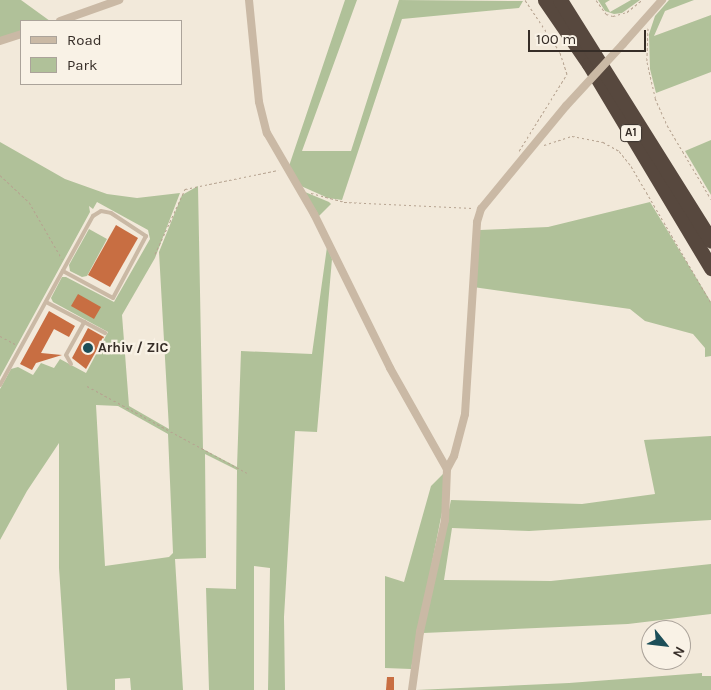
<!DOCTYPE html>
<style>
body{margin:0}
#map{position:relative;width:711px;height:690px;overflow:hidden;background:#f2e9da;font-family:Karla,sans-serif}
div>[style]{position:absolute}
.green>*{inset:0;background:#b0c199}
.building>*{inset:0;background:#c86e42}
.path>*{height:1px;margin-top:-0.5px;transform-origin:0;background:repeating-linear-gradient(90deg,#b6a390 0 2.5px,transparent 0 5px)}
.service>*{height:4px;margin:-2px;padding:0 2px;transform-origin:2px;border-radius:2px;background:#cab9a5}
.minor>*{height:8px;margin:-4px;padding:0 4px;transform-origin:4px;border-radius:4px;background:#cab9a5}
.motorway>*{height:15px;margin:-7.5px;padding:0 7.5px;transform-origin:7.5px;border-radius:7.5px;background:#57483e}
.minor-bridge>*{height:8px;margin:-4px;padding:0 4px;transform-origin:4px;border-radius:4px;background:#cab9a5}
.dots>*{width:14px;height:14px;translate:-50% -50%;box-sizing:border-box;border:2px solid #f9f2e6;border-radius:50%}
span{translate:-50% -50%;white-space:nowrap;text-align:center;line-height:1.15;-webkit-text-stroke:4.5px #f9f2e6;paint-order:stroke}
.shield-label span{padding:1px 4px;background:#f9f2e6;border:1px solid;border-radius:4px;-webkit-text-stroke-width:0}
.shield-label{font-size:12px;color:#362d27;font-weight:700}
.poi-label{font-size:14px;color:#362d27;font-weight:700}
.left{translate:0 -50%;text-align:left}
.legend{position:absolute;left:20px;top:20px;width:162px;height:65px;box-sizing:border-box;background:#f9f2e6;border:1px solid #aba39a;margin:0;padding:6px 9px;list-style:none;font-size:15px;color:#362d27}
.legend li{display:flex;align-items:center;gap:10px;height:25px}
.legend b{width:25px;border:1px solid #aba39a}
.north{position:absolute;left:641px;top:620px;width:50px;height:50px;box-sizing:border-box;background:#f9f2e6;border:1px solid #aba39a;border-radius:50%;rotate:119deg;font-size:14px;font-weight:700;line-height:20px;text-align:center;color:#362d27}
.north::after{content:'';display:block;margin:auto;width:18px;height:22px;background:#1c4e58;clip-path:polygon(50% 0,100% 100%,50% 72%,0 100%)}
.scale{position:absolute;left:528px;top:30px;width:118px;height:22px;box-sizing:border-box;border:2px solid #362d27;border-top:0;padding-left:6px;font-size:15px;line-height:18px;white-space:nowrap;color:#362d27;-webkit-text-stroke:4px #f9f2e6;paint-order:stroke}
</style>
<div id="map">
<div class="green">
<div style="clip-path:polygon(0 0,21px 0,50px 21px,21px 21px,21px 32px,0 40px)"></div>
<div style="clip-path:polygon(345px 0,357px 0,302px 151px,351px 151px,399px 0,523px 1px,519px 8px,402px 19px,342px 200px,328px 198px,301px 186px,289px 166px)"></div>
<div style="clip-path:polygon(598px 0,610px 0,605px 3px,610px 12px,631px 0,640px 0,622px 13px,614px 14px,605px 11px)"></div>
<div style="clip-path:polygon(669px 0,694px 0,665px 11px,654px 36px,711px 15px,711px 72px,656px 93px,650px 69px,649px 34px,655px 16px)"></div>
<div style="clip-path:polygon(711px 140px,711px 195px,685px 151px)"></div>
<div style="clip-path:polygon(evenodd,0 142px,65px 179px,107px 194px,137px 198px,180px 193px,155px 258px,122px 315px,129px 406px,169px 429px,159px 252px,182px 195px,198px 186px,203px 449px,237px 467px,241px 351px,312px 354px,327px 247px,332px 259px,317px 432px,295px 431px,284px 617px,285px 690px,268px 690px,270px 568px,254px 566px,254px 690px,209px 690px,206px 588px,236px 589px,237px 470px,205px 454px,206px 558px,175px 559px,183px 690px,131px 690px,130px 678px,115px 679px,115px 690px,67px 690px,59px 568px,59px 443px,27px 491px,0 540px,0 389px,11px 369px,18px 367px,33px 375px,41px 363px,54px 368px,60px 359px,86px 373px,108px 332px,53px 302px,51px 298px,62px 277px,66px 277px,114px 302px,150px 239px,148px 230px,97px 202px,93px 209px,89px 206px,90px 212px,0 377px,0 142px,96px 405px,118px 406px,168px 434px,173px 553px,169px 557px,105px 566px,96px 405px)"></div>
<div style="clip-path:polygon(305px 192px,329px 202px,331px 204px,318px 217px)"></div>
<div style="clip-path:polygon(650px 202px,711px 302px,711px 356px,705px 357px,705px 348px,693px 334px,645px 321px,630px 309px,473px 287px,480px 230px,548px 227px)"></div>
<div style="clip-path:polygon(89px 229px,107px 239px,87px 276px,82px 277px,70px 271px,69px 265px)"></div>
<div style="clip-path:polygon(711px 436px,711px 520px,529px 531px,452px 528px,444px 580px,551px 581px,711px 564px,711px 614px,628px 624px,423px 633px,451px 500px,582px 504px,655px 494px,644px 440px)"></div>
<div style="clip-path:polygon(443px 474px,443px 507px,411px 669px,385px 668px,385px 576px,404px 582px,431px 486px)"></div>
<div style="clip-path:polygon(702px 673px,702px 676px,711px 676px,711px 690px,416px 690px,569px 683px)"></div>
</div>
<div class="building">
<div style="clip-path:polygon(116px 225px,138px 238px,110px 287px,88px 275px)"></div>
<div style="clip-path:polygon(78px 294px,101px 307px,94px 319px,71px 306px)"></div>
<div style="clip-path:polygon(49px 311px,75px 326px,69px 337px,54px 329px,41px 353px,62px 355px,36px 363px,32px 370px,20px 364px)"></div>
<div style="clip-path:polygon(88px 328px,104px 337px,86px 369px,72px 358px)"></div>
<div style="clip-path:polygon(387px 677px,394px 677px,394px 690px,386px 690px)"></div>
</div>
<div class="path">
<div style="left:596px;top:0;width:17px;rotate:54deg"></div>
<div style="left:606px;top:14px;width:7px;rotate:16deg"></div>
<div style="left:613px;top:16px;width:15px;rotate:-16deg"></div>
<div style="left:627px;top:12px;width:19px;rotate:-39deg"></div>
<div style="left:648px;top:28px;width:34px;rotate:92deg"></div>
<div style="left:647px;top:62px;width:37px;rotate:77deg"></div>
<div style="left:655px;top:98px;width:30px;rotate:66deg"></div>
<div style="left:667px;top:125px;width:86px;rotate:59.3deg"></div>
<div style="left:544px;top:145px;width:29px;rotate:-18deg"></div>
<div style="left:572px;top:136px;width:32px;rotate:11deg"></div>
<div style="left:603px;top:142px;width:18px;rotate:29deg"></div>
<div style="left:619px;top:151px;width:19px;rotate:51deg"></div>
<div style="left:631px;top:166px;width:159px;rotate:59.7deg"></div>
<div style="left:519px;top:151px;width:91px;rotate:-58.1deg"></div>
<div style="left:567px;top:74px;width:23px;rotate:-108deg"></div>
<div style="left:560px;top:52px;width:63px;rotate:-123.9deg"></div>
<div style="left:0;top:175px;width:40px;rotate:43deg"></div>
<div style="left:29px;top:202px;width:66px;rotate:59.9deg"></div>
<div style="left:311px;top:193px;width:34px;rotate:15deg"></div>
<div style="left:344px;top:202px;width:129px;rotate:2.7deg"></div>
<div style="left:155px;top:254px;width:72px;rotate:-65.2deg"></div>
<div style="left:185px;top:189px;width:95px;rotate:-11.5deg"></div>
<div style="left:0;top:336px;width:17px;rotate:28deg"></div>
<div style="left:87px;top:386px;width:182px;rotate:28.5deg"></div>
</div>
<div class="service">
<div style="left:46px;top:302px;width:67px;rotate:27.7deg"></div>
<div style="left:71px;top:364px;width:10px;rotate:-119deg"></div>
<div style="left:66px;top:355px;width:38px;rotate:-61deg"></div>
<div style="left:0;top:385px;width:193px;rotate:-61.2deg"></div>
<div style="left:93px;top:216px;width:9px;rotate:-32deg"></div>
<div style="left:101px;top:211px;width:10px;rotate:11deg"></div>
<div style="left:111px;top:213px;width:42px;rotate:33.3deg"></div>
<div style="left:146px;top:236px;width:70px;rotate:118deg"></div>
<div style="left:113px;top:298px;width:57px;rotate:-151.6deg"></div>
</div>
<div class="minor">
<div style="left:249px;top:0;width:102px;rotate:84.4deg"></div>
<div style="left:259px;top:102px;width:32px;rotate:76deg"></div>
<div style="left:267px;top:133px;width:94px;rotate:59.9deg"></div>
<div style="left:314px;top:214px;width:172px;rotate:63.7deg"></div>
<div style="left:390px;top:368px;width:116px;rotate:60.6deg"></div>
<div style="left:447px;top:469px;width:51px;rotate:92.2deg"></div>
<div style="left:445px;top:520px;width:115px;rotate:102.6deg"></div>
<div style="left:420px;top:632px;width:59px;rotate:97.9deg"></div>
<div style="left:60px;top:21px;width:63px;rotate:-19.6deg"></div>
<div style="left:0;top:41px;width:22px;rotate:-18deg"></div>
<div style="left:623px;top:44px;width:59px;rotate:-48.4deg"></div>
<div style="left:447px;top:469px;width:15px;rotate:-62deg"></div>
<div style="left:454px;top:456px;width:43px;rotate:-75.3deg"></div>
<div style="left:465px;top:414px;width:192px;rotate:-86.4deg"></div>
<div style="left:477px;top:222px;width:14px;rotate:-73deg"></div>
<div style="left:481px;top:209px;width:134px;rotate:-50.5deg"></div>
</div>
<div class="motorway">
<div style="left:545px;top:0;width:78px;rotate:55.5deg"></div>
<div style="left:589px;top:64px;width:238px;rotate:59.1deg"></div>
<div style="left:560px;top:0;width:284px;rotate:57.9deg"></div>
</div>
<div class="minor-bridge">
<div style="left:566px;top:106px;width:84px;rotate:-47.4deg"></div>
</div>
<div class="dots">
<div style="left:88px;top:348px;background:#1c4e58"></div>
</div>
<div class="shield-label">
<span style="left:631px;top:133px">A1</span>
</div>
<div class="poi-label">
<span class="left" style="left:98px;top:348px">Arhiv / ZIC</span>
</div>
<ul class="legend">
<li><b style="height:6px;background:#cab9a5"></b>Road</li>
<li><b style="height:14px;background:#b0c199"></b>Park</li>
</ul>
<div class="north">N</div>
<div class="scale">100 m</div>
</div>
